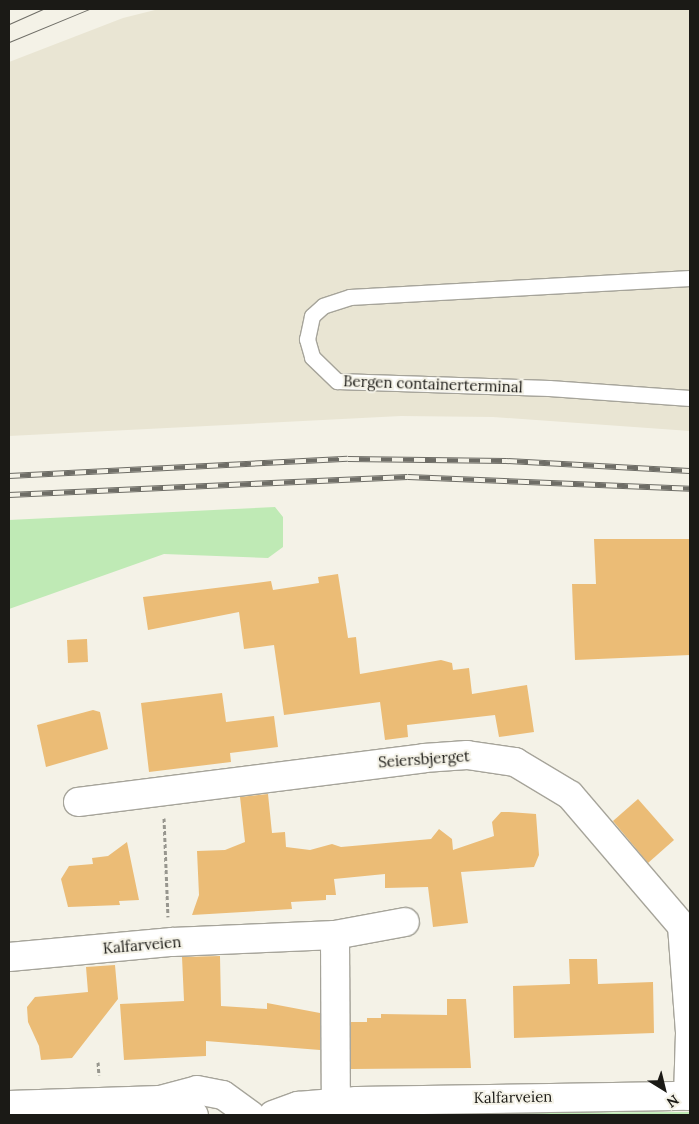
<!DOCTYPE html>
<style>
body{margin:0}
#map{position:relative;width:699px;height:1124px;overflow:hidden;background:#f4f2e7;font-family:Lora,serif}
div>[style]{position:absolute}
.built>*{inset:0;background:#e9e5d3}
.green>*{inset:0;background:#bfeab5}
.building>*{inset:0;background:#ebbc76}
.path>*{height:3px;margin-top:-1.5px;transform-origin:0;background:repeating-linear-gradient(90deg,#97968e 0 4px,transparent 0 6.5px)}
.roads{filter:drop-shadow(1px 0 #a6a49a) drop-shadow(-1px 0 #a6a49a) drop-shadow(0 1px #a6a49a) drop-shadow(0 -1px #a6a49a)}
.lane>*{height:15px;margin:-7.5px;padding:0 7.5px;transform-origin:7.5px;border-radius:7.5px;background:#fff}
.street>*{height:28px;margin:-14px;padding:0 14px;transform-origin:14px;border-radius:14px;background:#fff}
.primary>*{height:28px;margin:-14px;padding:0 14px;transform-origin:14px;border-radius:14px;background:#fff}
.tram>*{height:1px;margin:-0.5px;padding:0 0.5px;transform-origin:0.5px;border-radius:0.5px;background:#6e6d66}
.rail>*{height:5.5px;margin-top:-2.75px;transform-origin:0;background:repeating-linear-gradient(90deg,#f4f2e7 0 11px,#6e6d66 0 22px);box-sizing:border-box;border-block:1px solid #6e6d66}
span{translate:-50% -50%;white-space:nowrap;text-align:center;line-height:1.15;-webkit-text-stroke:4px #f4f2e7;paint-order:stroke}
.street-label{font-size:15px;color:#1b1a16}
.frame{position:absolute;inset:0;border:10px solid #1b1a16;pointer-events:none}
.north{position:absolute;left:639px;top:1064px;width:50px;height:50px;-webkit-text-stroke:4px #f4f2e7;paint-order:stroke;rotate:144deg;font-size:14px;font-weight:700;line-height:20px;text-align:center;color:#1b1a16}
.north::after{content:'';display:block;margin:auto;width:18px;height:22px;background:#1b1a16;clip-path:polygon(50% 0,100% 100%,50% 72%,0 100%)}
</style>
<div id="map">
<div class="built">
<div style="clip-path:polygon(159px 9px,690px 9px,690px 431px,493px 417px,401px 416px,9px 436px,9px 62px,123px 18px)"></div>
</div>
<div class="green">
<div style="clip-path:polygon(275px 507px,283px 517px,283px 547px,268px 558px,164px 554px,9px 609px,9px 520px)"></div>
<div style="clip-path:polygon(690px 1112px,690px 1115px,427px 1115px,492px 1113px)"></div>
</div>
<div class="building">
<div style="clip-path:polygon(594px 539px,690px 539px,690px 655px,575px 660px,572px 584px,596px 584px)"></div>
<div style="clip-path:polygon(338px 574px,348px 638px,356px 637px,360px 674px,441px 660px,452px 663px,453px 670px,469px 668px,472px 694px,527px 685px,534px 732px,499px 737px,495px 715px,407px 725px,408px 737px,385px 740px,380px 702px,284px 715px,274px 645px,244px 649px,239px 612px,148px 630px,143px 597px,271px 581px,273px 590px,319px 583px,318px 577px)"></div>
<div style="clip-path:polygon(87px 639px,88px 662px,68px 663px,67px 640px)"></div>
<div style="clip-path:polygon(222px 693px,226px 722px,274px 716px,278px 747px,230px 753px,231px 762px,149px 772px,141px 703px)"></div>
<div style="clip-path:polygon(93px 710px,100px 712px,108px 749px,46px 767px,37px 725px)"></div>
<div style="clip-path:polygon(268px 794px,272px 833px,285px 832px,286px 847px,310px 850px,332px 844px,341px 847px,431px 839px,439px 829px,452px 839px,453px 850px,494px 836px,492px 822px,501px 812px,509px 812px,536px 814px,539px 855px,534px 867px,461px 872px,468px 923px,433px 927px,428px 887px,385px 888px,385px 874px,334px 879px,336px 895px,326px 895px,326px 900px,291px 902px,292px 909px,192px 915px,199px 895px,197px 851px,225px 850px,245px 842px,240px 797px)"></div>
<div style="clip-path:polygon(638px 799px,674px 840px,648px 863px,613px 821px)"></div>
<div style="clip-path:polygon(127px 842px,139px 900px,119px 901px,120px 905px,68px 907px,61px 879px,69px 866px,93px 864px,92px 858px,108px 856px)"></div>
<div style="clip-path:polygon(220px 956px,221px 1006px,267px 1009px,267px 1003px,320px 1013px,320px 1050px,206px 1041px,206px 1056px,124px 1060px,120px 1004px,184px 1001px,182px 957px)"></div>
<div style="clip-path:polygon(569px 959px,597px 959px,598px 984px,653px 982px,654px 1033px,514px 1038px,513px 986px,570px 984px)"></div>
<div style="clip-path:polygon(115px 965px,118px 999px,72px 1058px,41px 1060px,39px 1046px,28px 1022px,27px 1007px,35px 997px,88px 992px,86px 967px)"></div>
<div style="clip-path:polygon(447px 999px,466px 999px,471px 1068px,351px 1069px,351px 1022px,367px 1022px,367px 1018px,381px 1018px,381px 1014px,447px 1015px)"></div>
</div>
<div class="path">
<div style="left:164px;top:818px;width:99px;rotate:87.7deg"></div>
<div style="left:98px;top:1062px;width:13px;rotate:86deg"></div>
</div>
<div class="roads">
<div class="lane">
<div style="left:690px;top:278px;width:341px;rotate:176.8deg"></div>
<div style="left:350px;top:297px;width:28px;rotate:162deg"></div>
<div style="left:323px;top:306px;width:15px;rotate:138deg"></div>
<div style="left:312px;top:316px;width:24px;rotate:102deg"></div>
<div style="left:307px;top:339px;width:19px;rotate:74deg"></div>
<div style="left:312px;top:357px;width:35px;rotate:44deg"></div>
<div style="left:337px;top:381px;width:212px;rotate:1.9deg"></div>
<div style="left:549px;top:388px;width:141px;rotate:4.1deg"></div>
</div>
<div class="street">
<div style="left:78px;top:802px;width:349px;rotate:-7.2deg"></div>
<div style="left:424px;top:758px;width:43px;rotate:-4deg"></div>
<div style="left:467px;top:755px;width:49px;rotate:8.3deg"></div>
<div style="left:515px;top:762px;width:64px;rotate:31deg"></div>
<div style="left:570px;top:795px;width:172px;rotate:49.5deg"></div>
<div style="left:682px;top:926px;width:107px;rotate:85.7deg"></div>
<div style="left:690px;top:1033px;width:63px;rotate:91.8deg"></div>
<div style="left:335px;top:935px;width:71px;rotate:-10.5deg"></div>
<div style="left:9px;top:957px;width:164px;rotate:-5.3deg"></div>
<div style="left:172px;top:942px;width:163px;rotate:-2.5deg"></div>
<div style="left:335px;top:935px;width:167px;rotate:89.7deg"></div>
<div style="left:160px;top:1100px;width:37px;rotate:24deg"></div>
<div style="left:9px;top:1105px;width:151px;rotate:-1.9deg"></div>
<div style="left:160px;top:1100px;width:38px;rotate:-15deg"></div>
<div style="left:197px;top:1090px;width:26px;rotate:11deg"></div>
<div style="left:223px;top:1095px;width:34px;rotate:36deg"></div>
</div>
<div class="primary">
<div style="left:273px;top:1115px;width:27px;rotate:-20deg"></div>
<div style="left:298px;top:1106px;width:59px;rotate:-4.8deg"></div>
<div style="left:357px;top:1101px;width:333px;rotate:-0.9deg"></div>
</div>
</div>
<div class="tram">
<div style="left:9px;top:24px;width:37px;rotate:-24deg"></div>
<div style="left:9px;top:42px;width:87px;rotate:-22.4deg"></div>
</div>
<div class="rail">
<div style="left:9px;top:476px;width:339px;rotate:-2.9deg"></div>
<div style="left:348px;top:459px;width:158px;rotate:0.7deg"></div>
<div style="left:506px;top:461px;width:184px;rotate:3.1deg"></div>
<div style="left:9px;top:495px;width:399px;rotate:-2.6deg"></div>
<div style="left:408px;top:477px;width:282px;rotate:2.4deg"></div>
</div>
<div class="street-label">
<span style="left:433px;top:384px;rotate:2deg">Bergen containerterminal</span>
<span style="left:424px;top:759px;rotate:-4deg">Seiersbjerget</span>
<span style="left:142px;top:945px;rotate:-5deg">Kalfarveien</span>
<span style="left:513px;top:1097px;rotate:-1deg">Kalfarveien</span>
</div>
<div class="frame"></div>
<div class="north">N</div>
</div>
